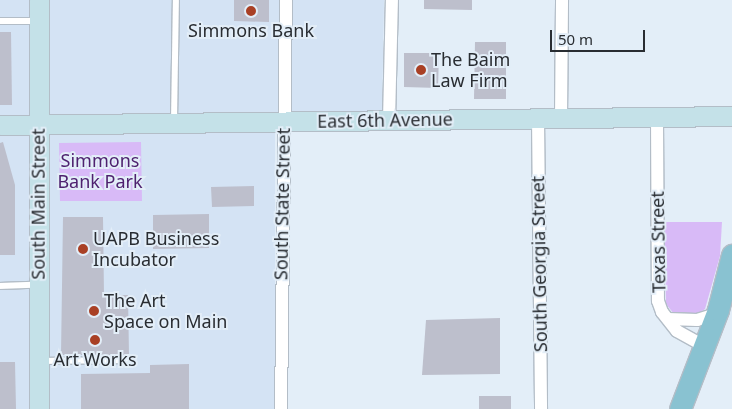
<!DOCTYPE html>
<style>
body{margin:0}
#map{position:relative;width:732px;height:409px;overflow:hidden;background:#e3eef8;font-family:"Noto Sans",sans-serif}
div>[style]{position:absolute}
.built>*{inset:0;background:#d4e3f4}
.green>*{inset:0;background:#d8baf7}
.building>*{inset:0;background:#bdbfcc}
.roads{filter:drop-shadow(1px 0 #b3bdc7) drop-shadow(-1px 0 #b3bdc7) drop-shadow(0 1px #b3bdc7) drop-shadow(0 -1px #b3bdc7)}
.service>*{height:6px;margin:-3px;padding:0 3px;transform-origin:3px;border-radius:3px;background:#fff}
.minor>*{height:12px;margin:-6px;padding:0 6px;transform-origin:6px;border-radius:6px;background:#fff}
.secondary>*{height:19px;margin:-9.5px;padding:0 9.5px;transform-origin:9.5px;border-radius:9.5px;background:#c4e1e8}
.primary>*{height:21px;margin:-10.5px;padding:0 10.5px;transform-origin:10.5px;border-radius:10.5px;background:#89c2d1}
.dots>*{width:14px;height:14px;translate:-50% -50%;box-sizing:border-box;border:2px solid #e3eef8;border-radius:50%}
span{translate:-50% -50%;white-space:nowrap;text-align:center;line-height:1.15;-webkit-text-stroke:4px #e3eef8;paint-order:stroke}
.poi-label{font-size:18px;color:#292d32}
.left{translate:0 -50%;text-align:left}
.street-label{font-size:18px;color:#292d32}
.park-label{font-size:18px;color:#4e216f}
.scale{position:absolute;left:550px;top:30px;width:95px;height:22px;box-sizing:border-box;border:2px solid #292d32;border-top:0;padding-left:6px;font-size:15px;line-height:18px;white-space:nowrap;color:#292d32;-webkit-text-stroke:4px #e3eef8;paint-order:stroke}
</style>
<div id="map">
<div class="built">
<div style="clip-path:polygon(0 0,384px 0,382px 115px,275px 127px,275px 409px,0 409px)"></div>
</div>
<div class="green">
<div style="clip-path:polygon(141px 142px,142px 201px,60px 201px,59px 143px)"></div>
<div style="clip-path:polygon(664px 222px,722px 222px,720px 256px,705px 309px,698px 314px,674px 314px,666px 304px)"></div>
</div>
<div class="building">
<div style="clip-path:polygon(234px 0,269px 0,269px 22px,234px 21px)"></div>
<div style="clip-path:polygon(424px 0,472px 0,472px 10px,424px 9px)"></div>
<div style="clip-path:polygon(0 32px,11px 32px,12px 105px,0 105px)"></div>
<div style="clip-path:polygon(475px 42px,506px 42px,506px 99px,474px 99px)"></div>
<div style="clip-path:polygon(404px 53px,439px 53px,438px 88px,404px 87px)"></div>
<div style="clip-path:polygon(3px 142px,15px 185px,15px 255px,0 255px,0 143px)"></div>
<div style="clip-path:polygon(254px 186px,254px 206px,212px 207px,211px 187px)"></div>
<div style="clip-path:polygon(209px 214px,209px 248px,153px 249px,153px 215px)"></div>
<div style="clip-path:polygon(63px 217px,103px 217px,104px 295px,128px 295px,129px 355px,61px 355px)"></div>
<div style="clip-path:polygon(500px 318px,500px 374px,422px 375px,426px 320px)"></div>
<div style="clip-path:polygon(0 362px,15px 362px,16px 409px,0 409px)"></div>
<div style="clip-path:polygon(189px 364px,189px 409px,81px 409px,81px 374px,150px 373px,150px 365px)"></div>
<div style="clip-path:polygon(479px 396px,511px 396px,511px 409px,479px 409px)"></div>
</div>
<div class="roads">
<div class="service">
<div style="left:0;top:21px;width:36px"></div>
<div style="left:174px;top:121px;width:121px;rotate:-89.1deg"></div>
<div style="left:0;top:286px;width:37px;rotate:-2deg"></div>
<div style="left:40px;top:361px;width:89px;rotate:-0.6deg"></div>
</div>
<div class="minor">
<div style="left:657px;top:117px;width:184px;rotate:89.7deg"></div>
<div style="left:658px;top:301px;width:12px;rotate:70deg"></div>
<div style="left:662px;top:312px;width:24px;rotate:52deg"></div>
<div style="left:677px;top:331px;width:31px;rotate:29deg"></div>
<div style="left:538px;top:118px;width:291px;rotate:89.4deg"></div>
<div style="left:561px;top:118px;width:118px;rotate:-89.5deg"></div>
<div style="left:389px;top:120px;width:120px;rotate:-88.6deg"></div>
<div style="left:668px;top:319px;width:29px;rotate:2deg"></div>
<div style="left:697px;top:320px;width:21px;rotate:-17deg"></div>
<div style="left:281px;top:409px;width:409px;rotate:-89.3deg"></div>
</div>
<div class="secondary">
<div style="left:39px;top:0;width:409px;rotate:90deg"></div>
<div style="left:0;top:125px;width:732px;rotate:-0.7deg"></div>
</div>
<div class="primary">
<div style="left:680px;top:409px;width:106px;rotate:-69deg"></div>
<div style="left:718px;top:310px;width:57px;rotate:-75.7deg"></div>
</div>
</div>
<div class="dots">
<div style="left:251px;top:11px;background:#a94025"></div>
<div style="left:421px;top:70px;background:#a94025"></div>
<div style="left:83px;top:249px;background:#a94025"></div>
<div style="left:94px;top:311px;background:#a94025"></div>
<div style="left:95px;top:340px;background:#a94025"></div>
</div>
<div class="poi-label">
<span style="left:251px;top:30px">Simmons Bank</span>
<span class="left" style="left:431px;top:70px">The Baim<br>Law Firm</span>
<span class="left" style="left:93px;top:249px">UAPB Business<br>Incubator</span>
<span class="left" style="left:104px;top:311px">The Art<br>Space on Main</span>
<span style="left:95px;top:359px">Art Works</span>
</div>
<div class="street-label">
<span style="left:385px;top:120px;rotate:-1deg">East 6th Avenue</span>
<span style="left:38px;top:204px;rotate:-90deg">South Main Street</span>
<span style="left:282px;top:204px;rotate:-89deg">South State Street</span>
<span style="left:658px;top:242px;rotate:-91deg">Texas Street</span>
<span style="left:539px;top:264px;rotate:-91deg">South Georgia Street</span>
</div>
<div class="park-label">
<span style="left:100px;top:171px">Simmons<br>Bank Park</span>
</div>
<div class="scale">50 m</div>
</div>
